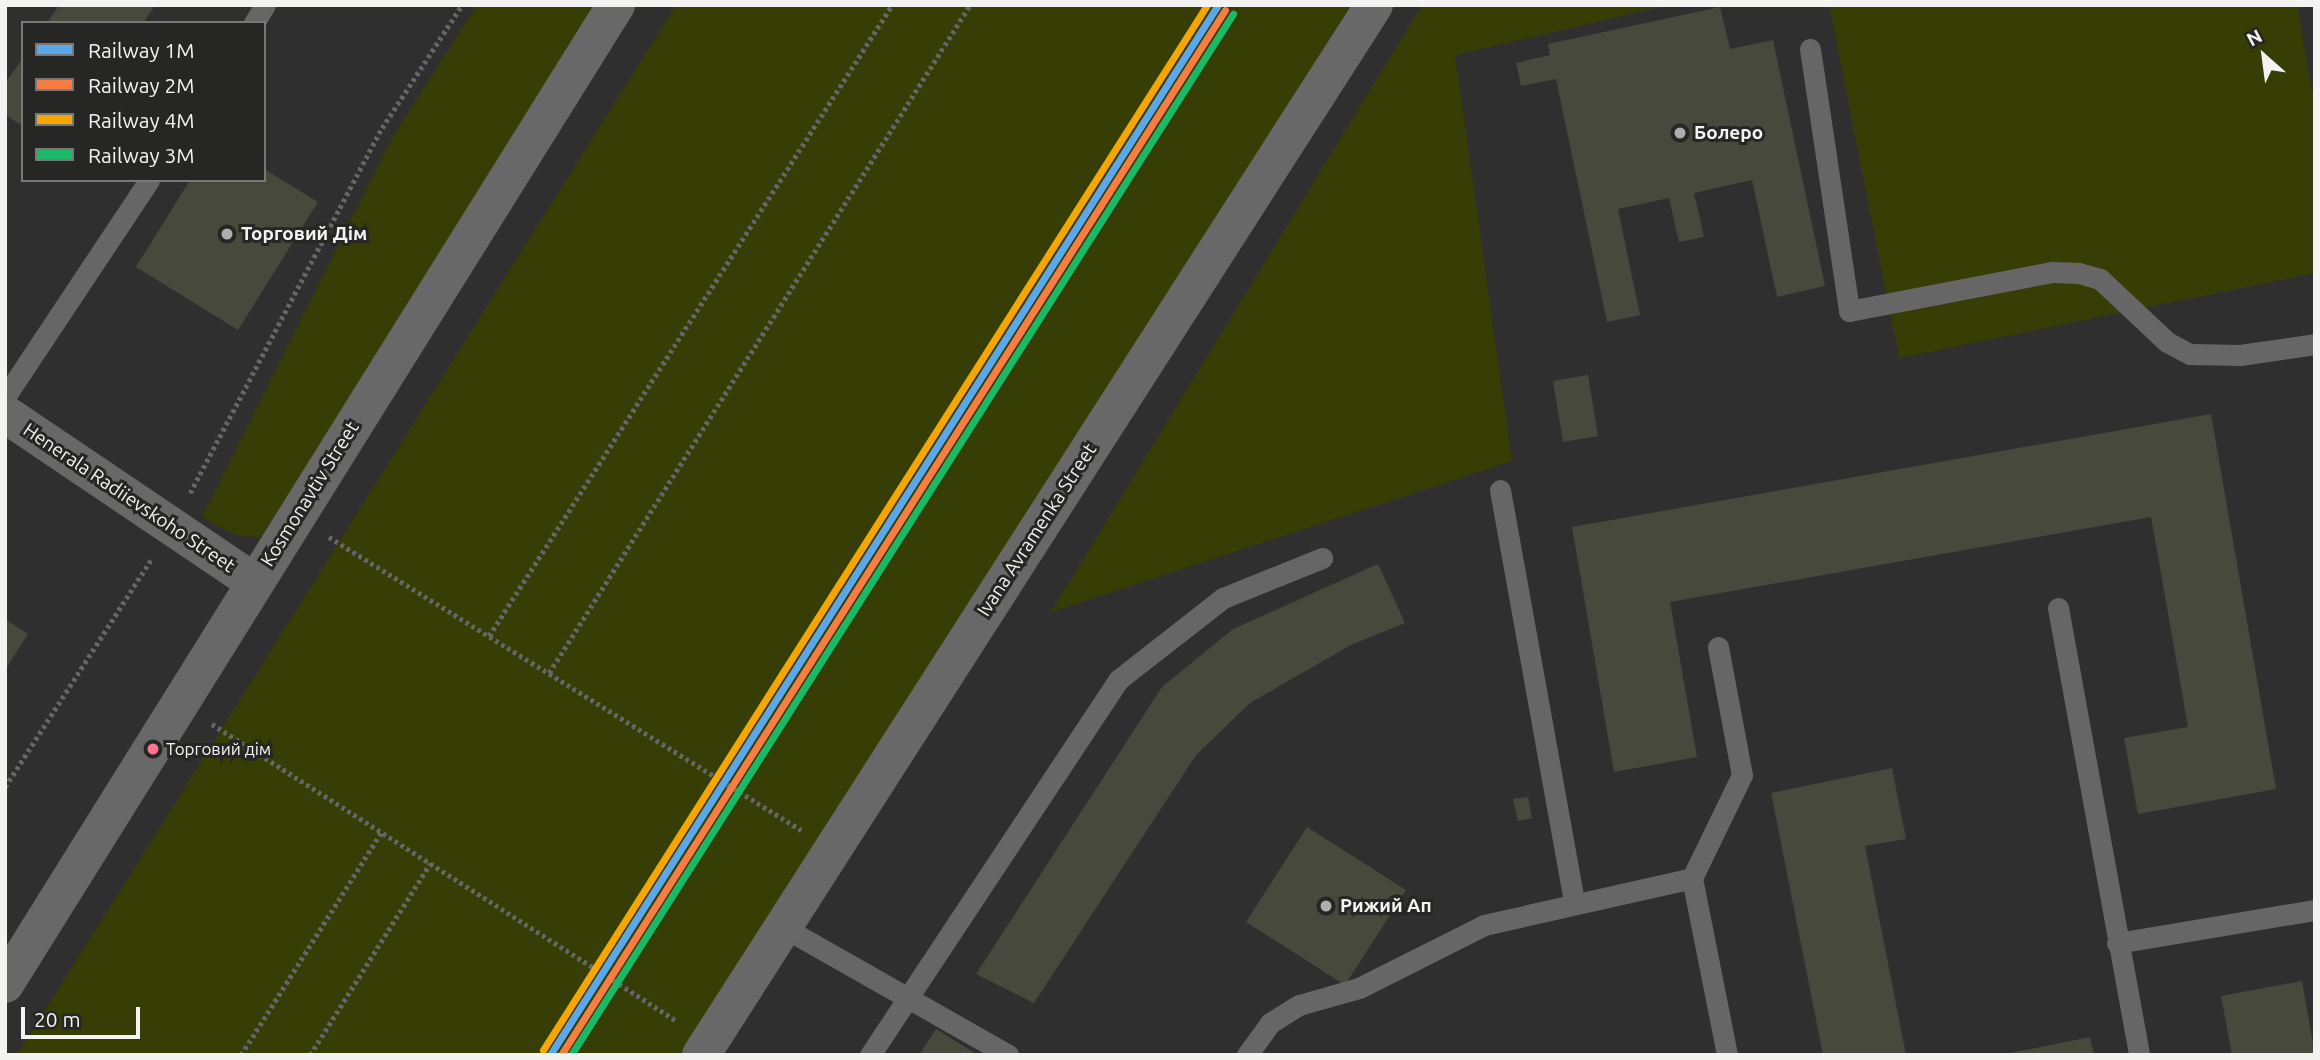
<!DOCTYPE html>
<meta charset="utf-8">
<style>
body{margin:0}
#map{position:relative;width:2320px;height:1060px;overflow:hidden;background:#2f2f2f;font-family:Ubuntu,sans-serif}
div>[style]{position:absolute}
.green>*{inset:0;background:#363e06}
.building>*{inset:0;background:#47493d}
.path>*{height:4.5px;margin-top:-2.25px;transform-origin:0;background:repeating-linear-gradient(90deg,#666 0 3.5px,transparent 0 7px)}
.lane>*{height:21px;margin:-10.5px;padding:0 10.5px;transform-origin:10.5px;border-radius:10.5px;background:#666}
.secondary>*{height:38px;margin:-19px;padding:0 19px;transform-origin:19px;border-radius:19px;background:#686868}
.rail-1>*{height:7px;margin:-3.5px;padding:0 3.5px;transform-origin:3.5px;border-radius:3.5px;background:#5aa8eb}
.rail-2>*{height:7px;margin:-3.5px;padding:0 3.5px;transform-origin:3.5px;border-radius:3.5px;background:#f77d43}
.rail-3>*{height:7px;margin:-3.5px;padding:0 3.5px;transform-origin:3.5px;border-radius:3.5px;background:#f7a600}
.rail-4>*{height:7px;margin:-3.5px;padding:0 3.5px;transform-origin:3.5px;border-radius:3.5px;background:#1ab867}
.dots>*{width:19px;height:19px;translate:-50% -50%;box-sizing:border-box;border:4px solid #262624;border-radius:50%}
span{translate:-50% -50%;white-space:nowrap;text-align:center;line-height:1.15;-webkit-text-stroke:6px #262624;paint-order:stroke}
.bus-label{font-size:17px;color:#f3f3f2}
.left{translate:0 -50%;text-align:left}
.poi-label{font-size:19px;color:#f3f3f2;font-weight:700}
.street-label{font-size:19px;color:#f3f3f2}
.frame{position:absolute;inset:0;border:7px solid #f3f3f2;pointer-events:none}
.legend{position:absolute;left:21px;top:21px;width:245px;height:161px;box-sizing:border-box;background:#262624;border:2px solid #787876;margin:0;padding:9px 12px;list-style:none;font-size:21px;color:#f3f3f2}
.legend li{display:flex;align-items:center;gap:14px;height:35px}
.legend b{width:35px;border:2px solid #787876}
.north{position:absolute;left:2229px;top:21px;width:70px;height:70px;-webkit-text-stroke:5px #262624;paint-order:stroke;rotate:332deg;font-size:19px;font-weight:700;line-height:28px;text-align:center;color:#f3f3f2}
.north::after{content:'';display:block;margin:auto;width:24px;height:32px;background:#f3f3f2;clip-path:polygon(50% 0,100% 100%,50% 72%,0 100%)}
.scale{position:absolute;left:21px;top:1007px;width:119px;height:32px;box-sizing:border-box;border:4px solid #f3f3f2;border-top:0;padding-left:9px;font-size:21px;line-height:24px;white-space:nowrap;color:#f3f3f2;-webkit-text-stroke:5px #262624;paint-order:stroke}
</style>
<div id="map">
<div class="green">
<div style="clip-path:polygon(477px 5px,607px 5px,261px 537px,237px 536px,202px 517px,393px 136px)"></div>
<div style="clip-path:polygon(676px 5px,1351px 5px,687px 1055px,17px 1055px)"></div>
<div style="clip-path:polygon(1422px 5px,1669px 5px,1455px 55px,1512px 461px,1051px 612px)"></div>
<div style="clip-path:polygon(1829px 5px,2297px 5px,2315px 107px,2315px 273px,1899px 358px)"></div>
</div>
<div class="building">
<div style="clip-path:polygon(59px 5px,155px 5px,143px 23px,47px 23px)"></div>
<div style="clip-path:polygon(1720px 7px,1730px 49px,1773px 40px,1825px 286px,1777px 297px,1752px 180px,1694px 193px,1704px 237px,1679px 242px,1669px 198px,1618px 209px,1640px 315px,1607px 322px,1556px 79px,1521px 86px,1516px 63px,1550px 55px,1548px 44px)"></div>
<div style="clip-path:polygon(23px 58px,23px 126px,5px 115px,5px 83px)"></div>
<div style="clip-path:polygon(264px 169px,318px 202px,238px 330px,136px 267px,190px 180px,264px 180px)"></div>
<div style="clip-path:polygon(1588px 375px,1598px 436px,1563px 442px,1553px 381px)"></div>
<div style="clip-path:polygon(2211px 414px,2276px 789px,2138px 814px,2124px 738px,2188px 727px,2151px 517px,1670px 602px,1697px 757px,1614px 772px,1572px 527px)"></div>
<div style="clip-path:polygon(1378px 564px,1405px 623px,1351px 645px,1250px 703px,1196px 755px,1034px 1003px,976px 974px,1162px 687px,1233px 629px)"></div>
<div style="clip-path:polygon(5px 619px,28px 634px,5px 670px)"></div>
<div style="clip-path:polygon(1892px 768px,1906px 839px,1865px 846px,1906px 1055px,1823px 1055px,1771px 793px)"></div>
<div style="clip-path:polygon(1528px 797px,1532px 818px,1518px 821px,1513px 799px)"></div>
<div style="clip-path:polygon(1307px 827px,1406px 890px,1345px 985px,1246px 922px)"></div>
<div style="clip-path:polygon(2302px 981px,2315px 1055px,2232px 1055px,2221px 996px)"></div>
<div style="clip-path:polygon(936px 1029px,978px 1055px,919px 1055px)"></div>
<div style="clip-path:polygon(2090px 1037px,2094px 1055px,2006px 1055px,2006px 1054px)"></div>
</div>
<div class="path">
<div style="left:190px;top:493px;width:412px;rotate:-62.3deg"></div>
<div style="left:382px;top:128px;width:147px;rotate:-57deg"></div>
<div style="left:329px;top:537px;width:556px;rotate:31.83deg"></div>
<div style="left:489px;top:636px;width:749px;rotate:-57.43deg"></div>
<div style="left:549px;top:673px;width:790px;rotate:-57.78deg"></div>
<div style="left:212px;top:724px;width:552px;rotate:32.57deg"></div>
<div style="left:5px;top:787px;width:272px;rotate:-57.3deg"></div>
<div style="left:241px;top:1055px;width:262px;rotate:-57.8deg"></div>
<div style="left:310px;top:1055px;width:226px;rotate:-57.9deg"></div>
</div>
<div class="lane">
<div style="left:254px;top:23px;width:21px;rotate:-59deg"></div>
<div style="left:1810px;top:49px;width:265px;rotate:81.5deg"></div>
<div style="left:1849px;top:311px;width:207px;rotate:-10.9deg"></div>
<div style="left:2052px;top:272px;width:27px;rotate:2deg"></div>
<div style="left:2079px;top:273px;width:22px;rotate:16deg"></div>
<div style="left:2100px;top:279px;width:92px;rotate:43.2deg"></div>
<div style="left:2167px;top:342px;width:26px;rotate:28deg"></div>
<div style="left:2190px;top:354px;width:50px;rotate:1.1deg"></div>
<div style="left:2240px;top:355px;width:76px;rotate:-8.3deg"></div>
<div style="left:5px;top:397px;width:260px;rotate:-56.4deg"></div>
<div style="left:1500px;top:490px;width:420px;rotate:79.8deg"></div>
<div style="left:2058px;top:608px;width:454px;rotate:79.7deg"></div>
<div style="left:1718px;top:647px;width:130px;rotate:79.4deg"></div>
<div style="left:1742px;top:775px;width:114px;rotate:115.9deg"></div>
<div style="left:1692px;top:878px;width:180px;rotate:78.8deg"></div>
<div style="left:783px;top:927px;width:259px;rotate:29.6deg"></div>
<div style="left:2117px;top:943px;width:201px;rotate:-9.5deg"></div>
<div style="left:870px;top:1055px;width:450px;rotate:-56.5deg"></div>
<div style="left:1118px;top:680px;width:133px;rotate:-38deg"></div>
<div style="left:1223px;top:598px;width:107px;rotate:-22deg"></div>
<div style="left:1247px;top:1055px;width:39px;rotate:-54deg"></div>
<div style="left:1270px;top:1023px;width:34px;rotate:-32deg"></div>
<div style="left:1299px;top:1005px;width:62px;rotate:-15.8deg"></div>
<div style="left:1359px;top:988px;width:140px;rotate:-26.7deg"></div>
<div style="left:1484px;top:925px;width:213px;rotate:-12.7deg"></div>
</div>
<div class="secondary">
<div style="left:5px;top:414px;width:300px;rotate:34deg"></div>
<div style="left:5px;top:984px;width:1154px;rotate:-58.03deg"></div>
<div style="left:701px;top:1055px;width:1247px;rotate:-57.34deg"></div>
</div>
<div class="rail-1">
<div style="left:550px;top:1055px;width:1244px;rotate:-57.54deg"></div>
</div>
<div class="rail-2">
<div style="left:561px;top:1055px;width:1238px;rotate:-57.57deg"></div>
</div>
<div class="rail-3">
<div style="left:543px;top:1050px;width:1238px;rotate:-57.57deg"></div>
</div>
<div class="rail-4">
<div style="left:571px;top:1055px;width:1234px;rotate:-57.55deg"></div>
</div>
<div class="dots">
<div style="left:1680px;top:133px;background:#aeaeae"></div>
<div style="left:227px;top:234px;background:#aeaeae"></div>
<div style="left:153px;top:749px;background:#fc738d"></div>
<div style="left:1326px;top:906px;background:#aeaeae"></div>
</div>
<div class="bus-label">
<span class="left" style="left:166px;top:749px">Торговий дім</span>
</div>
<div class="poi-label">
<span class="left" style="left:1694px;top:133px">Болеро</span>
<span class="left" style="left:241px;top:234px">Торговий Дім</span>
<span class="left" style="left:1340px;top:906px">Рижий Ап</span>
</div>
<div class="street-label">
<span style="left:310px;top:494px;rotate:-58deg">Kosmonavtiv Street</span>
<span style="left:129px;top:498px;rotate:34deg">Henerala Radiievskoho Street</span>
<span style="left:1037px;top:530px;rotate:-57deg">Ivana Avramenka Street</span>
</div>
<div class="frame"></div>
<ul class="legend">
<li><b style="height:9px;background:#5aa8eb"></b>Railway 1М</li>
<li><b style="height:9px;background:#f77d43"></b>Railway 2М</li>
<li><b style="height:9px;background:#f7a600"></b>Railway 4М</li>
<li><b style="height:9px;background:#1ab867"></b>Railway 3М</li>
</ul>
<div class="north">N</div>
<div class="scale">20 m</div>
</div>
